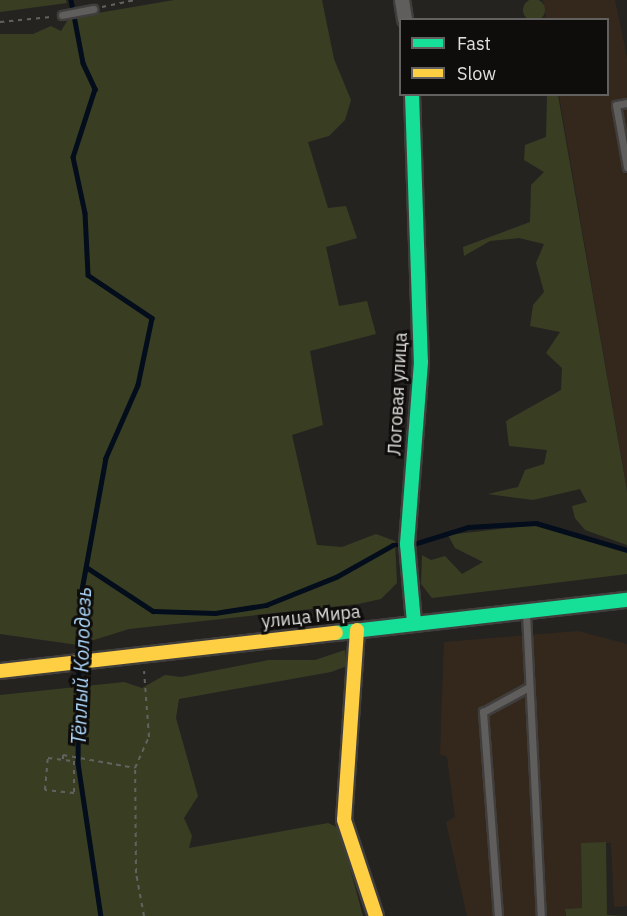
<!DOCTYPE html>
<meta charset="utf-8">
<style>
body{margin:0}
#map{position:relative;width:627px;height:916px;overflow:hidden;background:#252320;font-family:"IBM Plex Sans",sans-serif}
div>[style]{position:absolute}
.industrial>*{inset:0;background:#34281c}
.green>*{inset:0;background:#393e23}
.round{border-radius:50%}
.stream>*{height:4.5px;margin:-2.25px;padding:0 2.25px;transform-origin:2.25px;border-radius:2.25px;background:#030d1b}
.path>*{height:2px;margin-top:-1px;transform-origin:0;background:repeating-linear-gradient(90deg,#646260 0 4.5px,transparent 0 9px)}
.roads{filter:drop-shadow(2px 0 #403e3c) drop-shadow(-2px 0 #403e3c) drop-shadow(0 2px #403e3c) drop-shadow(0 -2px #403e3c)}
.lane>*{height:7px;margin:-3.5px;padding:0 3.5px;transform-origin:3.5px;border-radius:3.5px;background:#5f5e5c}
.street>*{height:14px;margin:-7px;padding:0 7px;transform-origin:7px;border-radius:7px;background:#5f5e5c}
.fast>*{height:14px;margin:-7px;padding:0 7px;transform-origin:7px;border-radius:7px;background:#16e098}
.slow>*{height:14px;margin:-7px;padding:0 7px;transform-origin:7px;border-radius:7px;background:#ffcf43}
span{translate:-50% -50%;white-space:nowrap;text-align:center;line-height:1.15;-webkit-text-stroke:6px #0f0d0b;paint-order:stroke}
.street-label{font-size:18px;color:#e2e0dc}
.water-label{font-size:20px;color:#acd7fb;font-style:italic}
.legend{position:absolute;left:399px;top:18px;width:210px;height:78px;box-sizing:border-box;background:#0f0d0b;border:2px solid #63615f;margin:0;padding:8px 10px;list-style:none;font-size:18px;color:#e2e0dc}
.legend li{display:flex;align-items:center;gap:12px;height:30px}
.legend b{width:30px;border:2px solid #63615f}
</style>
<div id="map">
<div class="industrial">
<div style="clip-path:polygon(543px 0,615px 0,627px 57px,627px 490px,559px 95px,608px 94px,608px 20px,546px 19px)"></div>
<div style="clip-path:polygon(578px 631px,627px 644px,627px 906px,614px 907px,611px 843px,581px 843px,582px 908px,565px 909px,565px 916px,467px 916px,446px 822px,455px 817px,447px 757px,440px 754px,444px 642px)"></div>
</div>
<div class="green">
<div class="round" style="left:523px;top:-1px;width:22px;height:22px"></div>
<div style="clip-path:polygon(0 0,66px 0,67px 3px,0 12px)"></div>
<div style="clip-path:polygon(174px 0,322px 0,334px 59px,351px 100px,345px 120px,329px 136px,308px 142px,328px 208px,346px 206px,357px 238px,326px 247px,339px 306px,367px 301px,376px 334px,310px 351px,323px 425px,292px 435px,317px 545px,342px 547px,376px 534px,395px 541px,397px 583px,381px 599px,358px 604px,129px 629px,78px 645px,0 634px,0 34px,33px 34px,51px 26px,61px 31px,69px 18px)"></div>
<div style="clip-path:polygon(547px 95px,558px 95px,627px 491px,627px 545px,585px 530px,575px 518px,572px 506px,587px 502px,580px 489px,533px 500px,488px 494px,518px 487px,525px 470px,544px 464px,547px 450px,509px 446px,506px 421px,561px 390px,562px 368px,546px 353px,560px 332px,530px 326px,533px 305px,544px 292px,536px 263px,544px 244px,519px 238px,490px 241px,464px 256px,463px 247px,530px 222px,531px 185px,544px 172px,524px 160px,525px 145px,546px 137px)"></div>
<div style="clip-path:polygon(534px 525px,627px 552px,627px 574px,432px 598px,421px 584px,422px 555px,431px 560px,445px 556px,462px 574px,483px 562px,455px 548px,448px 535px)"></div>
<div style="clip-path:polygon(345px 650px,347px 666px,331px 672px,179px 699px,176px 718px,198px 796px,184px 818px,192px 836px,189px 848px,328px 823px,339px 828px,363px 916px,0 916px,0 695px,124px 682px,142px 688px,165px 675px,181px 677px,269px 660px,315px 660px)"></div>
<div style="clip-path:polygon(606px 842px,607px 915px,627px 916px,566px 916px,565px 909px,582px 908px,581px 843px)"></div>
</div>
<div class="stream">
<div style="left:71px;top:0;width:64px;rotate:79.2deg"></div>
<div style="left:83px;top:63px;width:29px;rotate:65deg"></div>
<div style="left:95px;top:89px;width:71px;rotate:107.9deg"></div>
<div style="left:73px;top:157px;width:57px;rotate:77.9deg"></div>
<div style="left:85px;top:213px;width:62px;rotate:87.2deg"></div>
<div style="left:88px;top:275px;width:77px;rotate:33.9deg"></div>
<div style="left:152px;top:318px;width:68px;rotate:101.8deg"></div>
<div style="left:138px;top:385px;width:80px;rotate:113.7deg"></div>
<div style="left:106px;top:458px;width:140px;rotate:100.3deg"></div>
<div style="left:81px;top:596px;width:61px;rotate:90.9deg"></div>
<div style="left:411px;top:545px;width:60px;rotate:-17.5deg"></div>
<div style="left:468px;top:527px;width:68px;rotate:-3.4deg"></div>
<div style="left:536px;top:523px;width:95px;rotate:16.5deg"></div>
<div style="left:86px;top:567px;width:80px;rotate:33.3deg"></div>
<div style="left:153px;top:611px;width:62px;rotate:1.8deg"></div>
<div style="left:215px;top:613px;width:52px;rotate:-8.9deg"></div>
<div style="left:266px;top:605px;width:75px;rotate:-21.8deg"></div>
<div style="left:336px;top:577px;width:65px;rotate:-29.3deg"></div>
<div style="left:393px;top:545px;width:10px"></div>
<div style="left:79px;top:668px;width:95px;rotate:90.6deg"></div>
<div style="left:78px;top:763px;width:155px;rotate:81.5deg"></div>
</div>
<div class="path">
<div style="left:102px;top:7px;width:35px;rotate:-12deg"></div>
<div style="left:0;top:22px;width:51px;rotate:-5.6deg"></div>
<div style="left:48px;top:758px;width:26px;rotate:7deg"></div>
<div style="left:74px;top:761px;width:32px;rotate:90deg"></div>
<div style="left:74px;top:793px;width:29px;rotate:-174deg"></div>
<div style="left:45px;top:790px;width:32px;rotate:-85deg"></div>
<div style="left:63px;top:759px;width:4px;rotate:-90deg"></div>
<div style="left:63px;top:755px;width:73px;rotate:10.2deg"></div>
<div style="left:144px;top:916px;width:44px;rotate:-100.5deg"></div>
<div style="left:136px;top:873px;width:105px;rotate:-90.5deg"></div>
<div style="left:135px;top:768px;width:34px;rotate:-66deg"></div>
<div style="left:149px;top:737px;width:66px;rotate:-94.3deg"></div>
</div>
<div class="roads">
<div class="lane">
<div style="left:62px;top:15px;width:32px;rotate:-11deg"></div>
<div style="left:627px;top:103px;width:11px;rotate:170deg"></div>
<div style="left:616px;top:105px;width:63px;rotate:79.9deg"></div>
<div style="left:526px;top:613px;width:303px;rotate:87.2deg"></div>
<div style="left:498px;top:916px;width:205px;rotate:-94.2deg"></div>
<div style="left:483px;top:712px;width:52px;rotate:-28.5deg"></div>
</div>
<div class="street">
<div style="left:402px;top:0;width:20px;rotate:81deg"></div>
</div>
<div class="fast">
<div style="left:412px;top:94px;width:268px;rotate:88.1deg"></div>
<div style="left:421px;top:362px;width:183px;rotate:94.4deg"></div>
<div style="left:407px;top:544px;width:79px;rotate:84.9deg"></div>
<div style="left:336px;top:633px;width:293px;rotate:-6.5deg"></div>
</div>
<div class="slow">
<div style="left:357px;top:630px;width:190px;rotate:93.9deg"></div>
<div style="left:344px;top:820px;width:101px;rotate:71.6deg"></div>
<div style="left:0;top:671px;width:338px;rotate:-6.5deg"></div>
</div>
</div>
<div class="street-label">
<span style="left:398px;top:394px;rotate:-87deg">Логовая улица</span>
<span style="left:311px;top:617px;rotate:-6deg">улица Мира</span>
</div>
<div class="water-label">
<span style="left:81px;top:666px;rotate:-88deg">Тёплый Колодезь</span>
</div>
<ul class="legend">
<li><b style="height:8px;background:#16e098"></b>Fast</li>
<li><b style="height:8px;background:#ffcf43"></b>Slow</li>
</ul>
</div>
